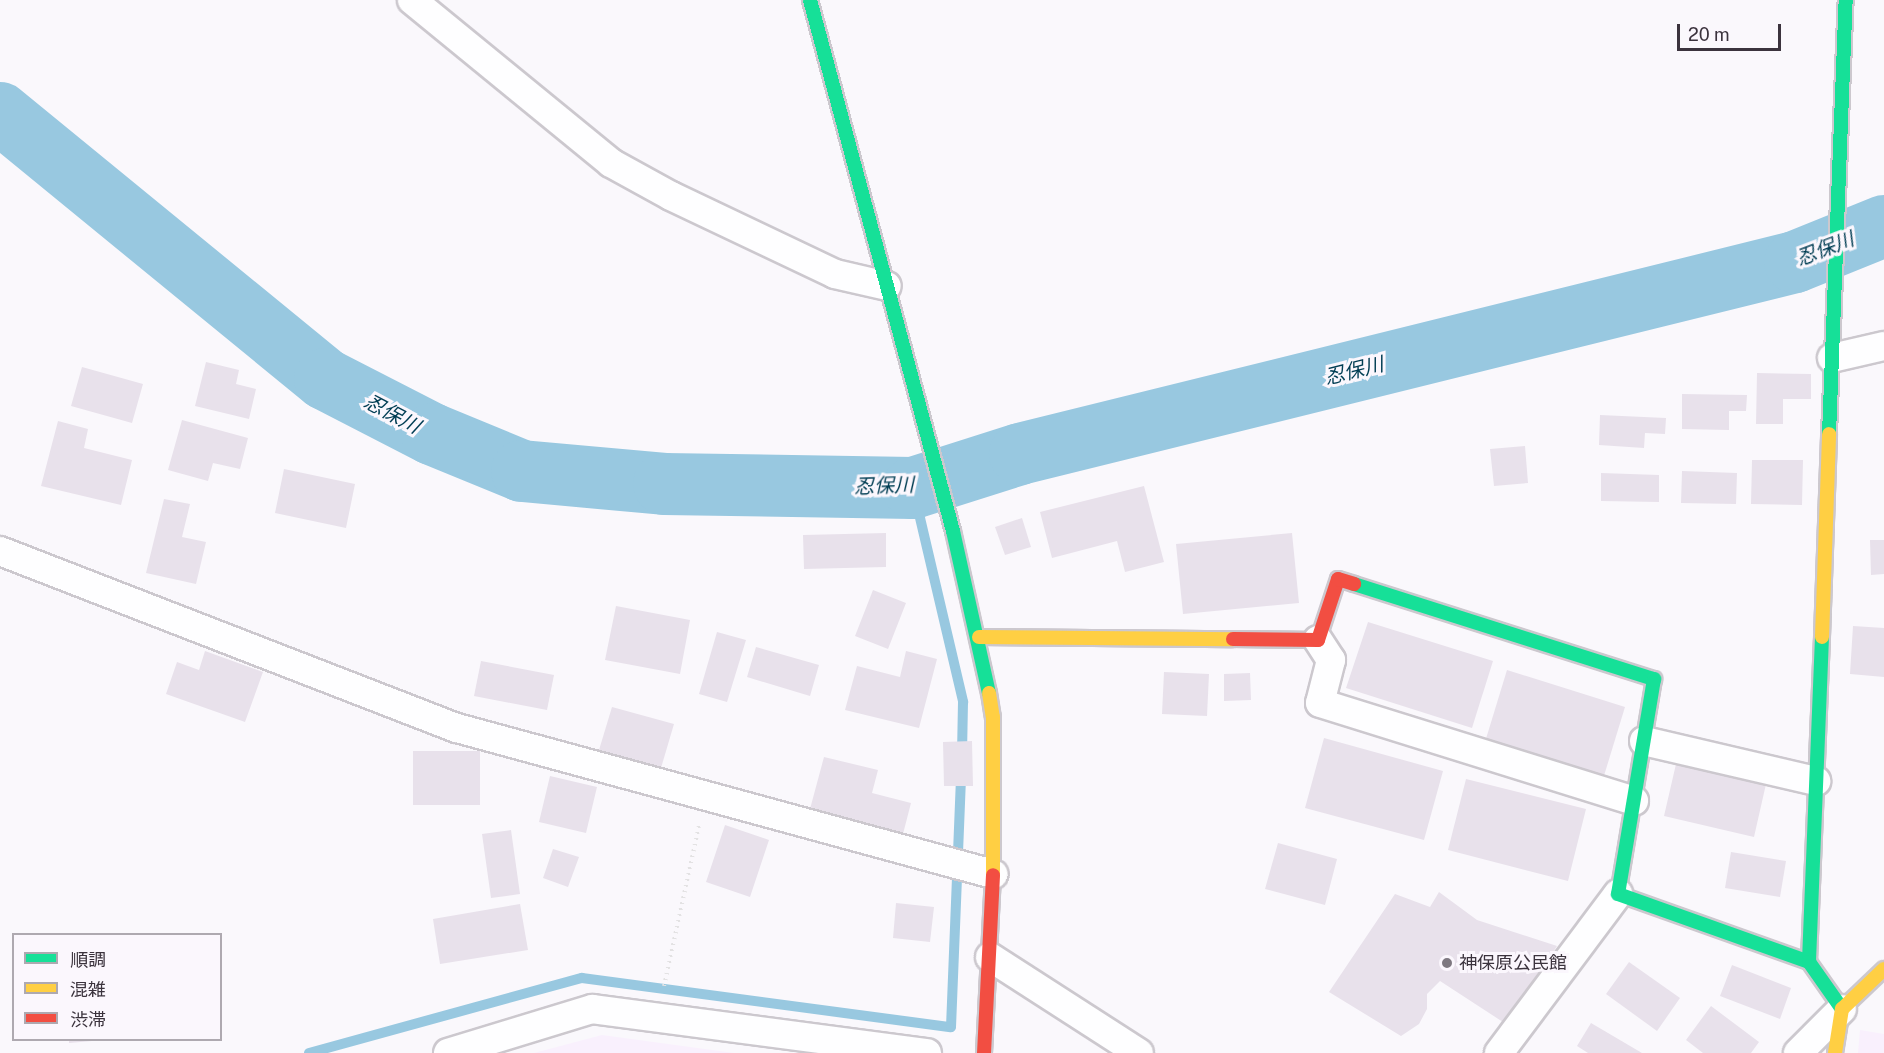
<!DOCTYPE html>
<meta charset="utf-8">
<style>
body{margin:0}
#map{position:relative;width:1884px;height:1053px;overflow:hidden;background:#faf8fc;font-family:"Public Sans","Noto Sans JP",sans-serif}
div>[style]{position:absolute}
.built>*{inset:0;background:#f9f0fd}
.stream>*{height:10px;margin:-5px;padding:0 5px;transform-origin:5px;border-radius:5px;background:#98c8e0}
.river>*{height:62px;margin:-31px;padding:0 31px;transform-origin:31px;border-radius:31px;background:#98c8e0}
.building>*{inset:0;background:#e8e1eb}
.path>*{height:4px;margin-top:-2px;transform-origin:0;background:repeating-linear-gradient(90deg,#e3e2e3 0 1.5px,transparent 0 6px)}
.roads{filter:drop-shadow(2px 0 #ccc8ce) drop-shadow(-2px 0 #ccc8ce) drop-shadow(0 2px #ccc8ce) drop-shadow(0 -2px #ccc8ce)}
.street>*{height:28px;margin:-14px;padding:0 14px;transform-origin:14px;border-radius:14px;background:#fefeff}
.fast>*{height:14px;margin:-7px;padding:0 7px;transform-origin:7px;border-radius:7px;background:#16e098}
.slow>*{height:14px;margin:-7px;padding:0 7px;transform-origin:7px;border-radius:7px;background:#ffcf43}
.jam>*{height:14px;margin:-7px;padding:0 7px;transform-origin:7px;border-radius:7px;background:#f24e42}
.dots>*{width:16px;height:16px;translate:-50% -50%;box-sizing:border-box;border:3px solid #fbf7fd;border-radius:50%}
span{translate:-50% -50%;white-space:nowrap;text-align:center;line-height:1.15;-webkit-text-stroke:6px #fbf7fd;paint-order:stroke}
.poi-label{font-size:18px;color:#3b333d}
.left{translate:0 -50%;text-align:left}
.water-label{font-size:20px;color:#003d53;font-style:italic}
.legend{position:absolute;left:12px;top:933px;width:210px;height:108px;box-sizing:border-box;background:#fbf7fd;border:2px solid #aea9b0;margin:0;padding:8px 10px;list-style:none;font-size:18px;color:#3b333d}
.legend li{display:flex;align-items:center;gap:12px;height:30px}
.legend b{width:30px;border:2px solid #aea9b0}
.scale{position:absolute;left:1677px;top:24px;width:104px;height:27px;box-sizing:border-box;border:3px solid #3b333d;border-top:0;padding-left:8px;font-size:18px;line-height:21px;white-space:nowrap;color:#3b333d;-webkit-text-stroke:4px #fbf7fd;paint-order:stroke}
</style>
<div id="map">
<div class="built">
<div style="clip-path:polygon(1860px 1030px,1884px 1034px,1884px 1053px,1858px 1053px)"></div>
<div style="clip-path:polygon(602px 1035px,734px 1053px,534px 1053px)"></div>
</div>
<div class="stream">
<div style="left:913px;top:488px;width:220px;rotate:76.8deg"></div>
<div style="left:963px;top:702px;width:53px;rotate:91.1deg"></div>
<div style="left:309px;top:1053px;width:283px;rotate:-15.4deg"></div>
<div style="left:582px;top:978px;width:372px;rotate:7.6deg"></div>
<div style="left:951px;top:1027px;width:253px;rotate:-87.7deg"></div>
</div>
<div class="river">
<div style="left:0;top:113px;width:420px;rotate:39.3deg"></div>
<div style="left:325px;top:379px;width:120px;rotate:27.2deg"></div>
<div style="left:432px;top:434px;width:97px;rotate:22.3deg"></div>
<div style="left:522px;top:471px;width:143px;rotate:5.2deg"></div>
<div style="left:664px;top:484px;width:249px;rotate:0.9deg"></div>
<div style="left:913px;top:488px;width:112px;rotate:-17.6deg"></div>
<div style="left:1020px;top:454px;width:798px;rotate:-13.91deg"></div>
<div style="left:1795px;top:262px;width:96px;rotate:-22deg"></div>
</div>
<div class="building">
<div style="clip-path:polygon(206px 362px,239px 370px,236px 384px,256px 389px,249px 419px,195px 406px)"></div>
<div style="clip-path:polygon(82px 367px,143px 384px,132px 423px,71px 406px)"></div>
<div style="clip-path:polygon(1757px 373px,1811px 374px,1811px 399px,1783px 399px,1783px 424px,1756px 424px)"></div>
<div style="clip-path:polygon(1682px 394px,1747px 395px,1746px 411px,1729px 411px,1729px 430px,1682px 429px)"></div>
<div style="clip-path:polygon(1600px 415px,1666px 418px,1665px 434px,1645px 433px,1644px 448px,1599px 445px)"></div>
<div style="clip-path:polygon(182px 420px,248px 438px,240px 469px,213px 463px,208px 481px,168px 470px)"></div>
<div style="clip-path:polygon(58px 421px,88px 429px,84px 448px,132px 460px,121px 505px,41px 486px)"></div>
<div style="clip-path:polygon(1525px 446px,1528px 483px,1494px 486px,1490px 449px)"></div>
<div style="clip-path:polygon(1752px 460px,1803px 460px,1802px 505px,1751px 504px)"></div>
<div style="clip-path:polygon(284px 469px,355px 484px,346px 528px,275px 513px)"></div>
<div style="clip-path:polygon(1682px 471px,1737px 473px,1736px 504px,1681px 503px)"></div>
<div style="clip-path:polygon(1601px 473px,1659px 475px,1659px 502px,1601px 501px)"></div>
<div style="clip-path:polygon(1144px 486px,1164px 562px,1125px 572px,1117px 541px,1052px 558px,1040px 512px)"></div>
<div style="clip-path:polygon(164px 499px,190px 504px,182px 537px,206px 542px,196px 584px,146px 573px)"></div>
<div style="clip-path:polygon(1022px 518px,1031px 547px,1005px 555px,995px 527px)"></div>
<div style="clip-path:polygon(886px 533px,886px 567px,804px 569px,803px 535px)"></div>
<div style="clip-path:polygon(1292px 533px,1299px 603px,1183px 614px,1176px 544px)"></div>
<div style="clip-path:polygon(1870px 540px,1884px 540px,1884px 574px,1871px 575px)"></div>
<div style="clip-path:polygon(873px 590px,906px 603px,888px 649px,855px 636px)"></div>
<div style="clip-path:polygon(616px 606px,690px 620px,680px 674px,605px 660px)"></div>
<div style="clip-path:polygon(1368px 622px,1493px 661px,1472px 728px,1346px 688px)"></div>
<div style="clip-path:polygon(1853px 626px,1884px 628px,1884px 677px,1850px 674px)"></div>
<div style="clip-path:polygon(717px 632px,746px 640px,727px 702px,699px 694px)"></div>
<div style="clip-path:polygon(756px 647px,819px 665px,810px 696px,747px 677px)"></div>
<div style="clip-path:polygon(205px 651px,263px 672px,245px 722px,166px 694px,177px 662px,199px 670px)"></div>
<div style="clip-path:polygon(906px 651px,937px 659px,919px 728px,845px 710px,857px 666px,900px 677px)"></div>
<div style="clip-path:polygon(481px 661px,554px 675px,547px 710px,474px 696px)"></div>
<div style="clip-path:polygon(1507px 670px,1625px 707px,1603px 779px,1485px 742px)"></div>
<div style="clip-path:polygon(1164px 672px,1209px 674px,1207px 716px,1162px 714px)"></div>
<div style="clip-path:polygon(1250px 673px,1251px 700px,1224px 701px,1224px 674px)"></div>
<div style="clip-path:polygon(612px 707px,674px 724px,661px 768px,599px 750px)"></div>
<div style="clip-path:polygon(1324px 738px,1443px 771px,1424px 840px,1305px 808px)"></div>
<div style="clip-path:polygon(972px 741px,973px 786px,944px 786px,943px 742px)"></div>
<div style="clip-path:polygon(413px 751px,480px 751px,480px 805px,413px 805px)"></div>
<div style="clip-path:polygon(824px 757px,878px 770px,872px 793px,911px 803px,903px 834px,810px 809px)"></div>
<div style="clip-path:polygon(1676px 764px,1766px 784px,1754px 837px,1664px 816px)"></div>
<div style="clip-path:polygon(550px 776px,597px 787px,586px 833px,539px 822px)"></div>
<div style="clip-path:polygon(1466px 779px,1586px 809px,1568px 881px,1448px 850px)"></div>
<div style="clip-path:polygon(725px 825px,769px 840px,750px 897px,706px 882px)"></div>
<div style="clip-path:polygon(511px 830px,520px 894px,491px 898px,482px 834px)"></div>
<div style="clip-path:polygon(1278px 843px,1337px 859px,1325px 905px,1265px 889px)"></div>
<div style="clip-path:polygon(553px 849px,579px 857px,568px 887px,543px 878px)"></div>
<div style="clip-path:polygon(1731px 852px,1786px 861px,1780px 897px,1725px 888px)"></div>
<div style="clip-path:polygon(1439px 892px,1477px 920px,1557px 946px,1506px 1024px,1440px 981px,1427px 994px,1427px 1009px,1419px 1024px,1401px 1036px,1329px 992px,1395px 894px,1430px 907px)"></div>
<div style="clip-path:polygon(896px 903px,934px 907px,930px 942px,893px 938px)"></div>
<div style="clip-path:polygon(520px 904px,528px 950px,440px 964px,433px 919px)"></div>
<div style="clip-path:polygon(1629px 962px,1680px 998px,1657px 1031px,1606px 994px)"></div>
<div style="clip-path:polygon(1732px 965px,1791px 988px,1780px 1019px,1720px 996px)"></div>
<div style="clip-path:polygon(1711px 1006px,1759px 1042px,1751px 1053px,1703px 1053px,1686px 1040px)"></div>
<div style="clip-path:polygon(1591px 1023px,1642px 1053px,1588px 1053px,1577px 1046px)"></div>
<div style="clip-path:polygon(69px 1040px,92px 1040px,92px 1041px,69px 1043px)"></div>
</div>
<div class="path">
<div style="left:664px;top:986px;width:164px;rotate:-77.7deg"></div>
</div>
<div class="roads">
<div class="street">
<div style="left:412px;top:0;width:257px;rotate:39.3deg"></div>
<div style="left:611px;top:163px;width:68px;rotate:28.8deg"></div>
<div style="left:671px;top:196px;width:182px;rotate:25.4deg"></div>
<div style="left:835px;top:274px;width:53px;rotate:13deg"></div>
<div style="left:1832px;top:358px;width:53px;rotate:-13deg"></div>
<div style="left:0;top:551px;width:490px;rotate:21.2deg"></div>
<div style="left:457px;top:728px;width:556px;rotate:15.24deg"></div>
<div style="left:1318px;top:640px;width:24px;rotate:57deg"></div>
<div style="left:1331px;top:660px;width:44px;rotate:104.3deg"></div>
<div style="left:1320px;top:703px;width:329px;rotate:17.3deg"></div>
<div style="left:1644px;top:741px;width:177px;rotate:13.1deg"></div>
<div style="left:990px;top:957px;width:177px;rotate:32.8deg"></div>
<div style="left:448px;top:1053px;width:151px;rotate:-17deg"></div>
<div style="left:592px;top:1009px;width:338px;rotate:7.5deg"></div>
<div style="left:1499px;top:1053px;width:199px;rotate:-53.2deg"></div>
<div style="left:1798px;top:1053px;width:62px;rotate:-45deg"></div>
</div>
<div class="fast">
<div style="left:810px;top:0;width:550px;rotate:74.93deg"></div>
<div style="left:953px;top:531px;width:166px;rotate:77.5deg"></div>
<div style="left:1829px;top:434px;width:434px;rotate:-87.8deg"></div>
<div style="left:1354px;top:584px;width:315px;rotate:17.6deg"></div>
<div style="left:1654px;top:679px;width:218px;rotate:99.5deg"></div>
<div style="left:1618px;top:894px;width:203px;rotate:19.6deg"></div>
<div style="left:1822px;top:637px;width:325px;rotate:92.3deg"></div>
<div style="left:1809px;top:962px;width:57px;rotate:54.9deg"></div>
</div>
<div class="slow">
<div style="left:979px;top:637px;width:254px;rotate:0.5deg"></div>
<div style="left:1822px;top:637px;width:203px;rotate:-88deg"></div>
<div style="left:989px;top:693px;width:24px;rotate:81deg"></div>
<div style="left:993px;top:717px;width:158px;rotate:90deg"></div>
<div style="left:1835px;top:1053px;width:45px;rotate:-81deg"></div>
<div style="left:1842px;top:1009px;width:58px;rotate:-43.6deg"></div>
</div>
<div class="jam">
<div style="left:1233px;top:639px;width:85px;rotate:0.7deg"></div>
<div style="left:1318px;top:640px;width:64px;rotate:-71.8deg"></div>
<div style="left:1338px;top:579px;width:17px;rotate:17deg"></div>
<div style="left:984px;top:1053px;width:178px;rotate:-87.1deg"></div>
</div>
</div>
<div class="dots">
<div style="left:1447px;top:963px;background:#7e7880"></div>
</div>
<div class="poi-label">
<span class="left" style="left:1459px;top:963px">神保原公民館</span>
</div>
<div class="water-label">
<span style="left:1825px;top:249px;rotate:-21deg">忍保川</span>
<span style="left:1354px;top:371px;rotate:-14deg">忍保川</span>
<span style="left:392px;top:414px;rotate:28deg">忍保川</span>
<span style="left:884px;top:486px;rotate:-2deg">忍保川</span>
</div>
<ul class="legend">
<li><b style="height:8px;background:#16e098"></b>順調</li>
<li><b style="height:8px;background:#ffcf43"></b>混雑</li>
<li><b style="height:8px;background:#f24e42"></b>渋滞</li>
</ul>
<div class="scale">20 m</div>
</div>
